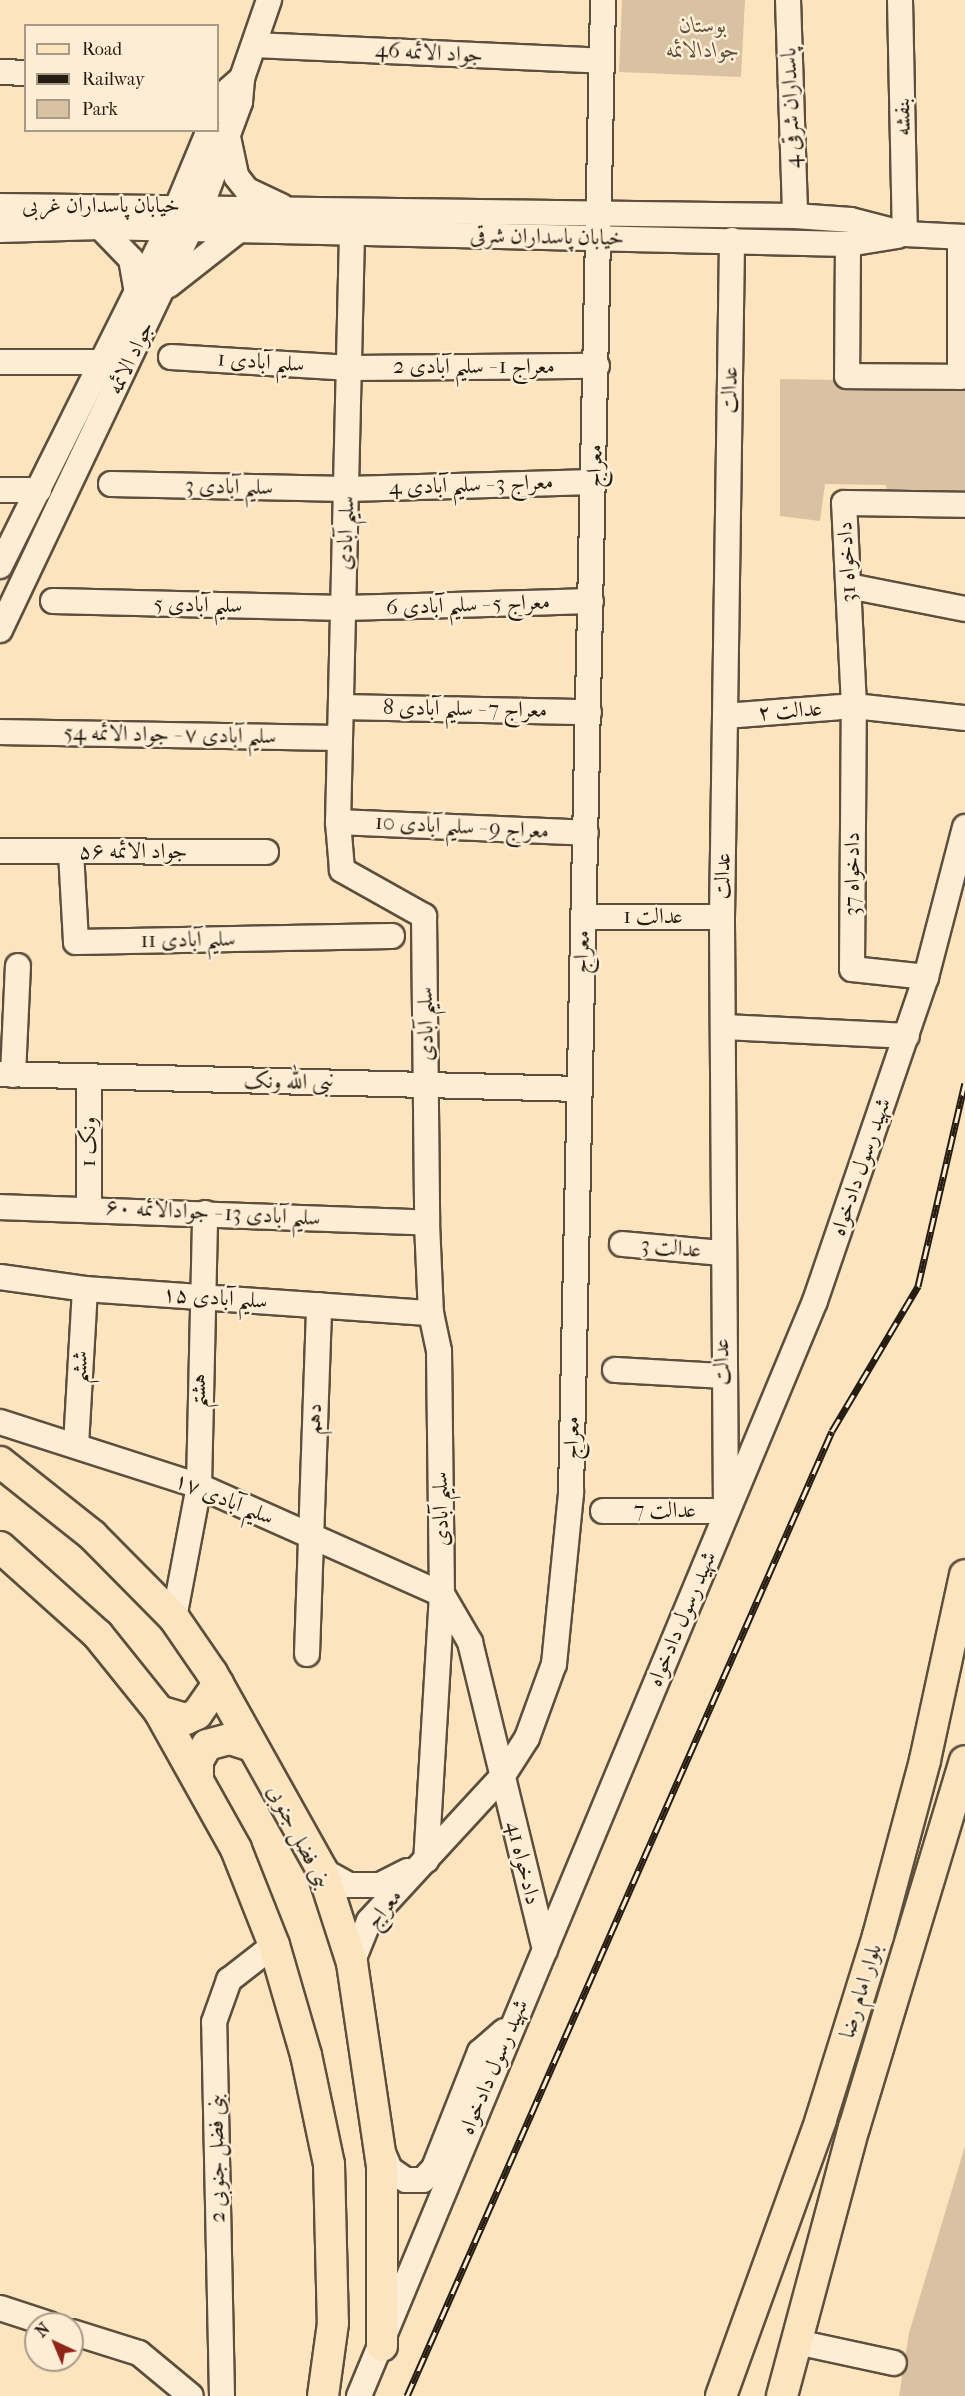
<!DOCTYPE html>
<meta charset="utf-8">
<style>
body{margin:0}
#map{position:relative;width:965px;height:2396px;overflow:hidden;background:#fce4bf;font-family:"IM FELL French Canon",Amiri,serif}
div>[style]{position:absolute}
.green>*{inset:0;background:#d8c2a2}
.roads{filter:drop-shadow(2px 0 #5c4f3d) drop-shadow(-2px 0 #5c4f3d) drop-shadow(0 2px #5c4f3d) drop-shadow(0 -2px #5c4f3d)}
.minor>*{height:24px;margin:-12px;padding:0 12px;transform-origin:12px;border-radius:12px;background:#fdedd5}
.major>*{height:30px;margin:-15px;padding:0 15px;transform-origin:15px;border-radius:15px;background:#fce4bf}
.rail>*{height:7px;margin-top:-3.5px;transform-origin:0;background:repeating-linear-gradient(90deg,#fdedd5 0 14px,#261d12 0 28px);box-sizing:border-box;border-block:2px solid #261d12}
span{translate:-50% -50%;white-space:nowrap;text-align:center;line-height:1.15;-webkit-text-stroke:5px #fdedd5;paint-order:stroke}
.park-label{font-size:22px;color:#5b4f3d;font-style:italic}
.street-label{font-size:22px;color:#261d12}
.legend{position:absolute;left:24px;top:24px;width:195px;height:108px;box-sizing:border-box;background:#fdedd5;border:2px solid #a79a87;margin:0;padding:8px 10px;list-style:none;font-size:18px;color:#261d12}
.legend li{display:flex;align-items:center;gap:12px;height:30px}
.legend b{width:30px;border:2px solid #a79a87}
.north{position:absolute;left:24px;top:2312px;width:60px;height:60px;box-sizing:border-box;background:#fdedd5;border:2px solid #a79a87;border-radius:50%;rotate:316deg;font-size:16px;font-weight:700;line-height:24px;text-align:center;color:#261d12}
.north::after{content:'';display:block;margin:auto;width:21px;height:27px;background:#8f2418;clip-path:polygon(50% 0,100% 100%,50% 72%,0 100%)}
</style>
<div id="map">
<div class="green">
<div style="clip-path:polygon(622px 0,745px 0,741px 77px,619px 72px)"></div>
<div style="clip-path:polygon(780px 379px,965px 382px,965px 504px,889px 502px,886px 485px,825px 484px,820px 521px,780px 516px)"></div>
<div style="clip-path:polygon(965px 2146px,965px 2396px,899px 2396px,909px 2333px)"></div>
</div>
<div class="roads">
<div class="minor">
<div style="left:788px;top:0;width:216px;rotate:88.1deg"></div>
<div style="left:900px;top:0;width:234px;rotate:88.8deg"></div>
<div style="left:255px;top:45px;width:347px;rotate:2.6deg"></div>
<div style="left:0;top:72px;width:26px;rotate:2deg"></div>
<div style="left:218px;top:111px;width:19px;rotate:-69deg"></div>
<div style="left:225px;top:93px;width:23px;rotate:-41deg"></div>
<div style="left:228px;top:137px;width:40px;rotate:78deg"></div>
<div style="left:236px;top:176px;width:18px;rotate:52deg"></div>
<div style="left:247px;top:190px;width:38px;rotate:25deg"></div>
<div style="left:0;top:206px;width:795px;rotate:0.72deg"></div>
<div style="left:795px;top:216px;width:56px;rotate:4.1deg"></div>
<div style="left:851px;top:220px;width:56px;rotate:14.5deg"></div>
<div style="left:905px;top:234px;width:60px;rotate:2.9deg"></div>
<div style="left:100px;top:227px;width:45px;rotate:45.9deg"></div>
<div style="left:131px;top:259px;width:36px;rotate:80deg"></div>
<div style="left:0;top:230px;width:100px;rotate:-1.7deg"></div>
<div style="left:100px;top:227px;width:748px;rotate:1.3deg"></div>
<div style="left:848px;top:244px;width:50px;rotate:-9.3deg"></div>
<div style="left:352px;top:234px;width:588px;rotate:91.36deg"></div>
<div style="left:338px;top:822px;width:48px;rotate:85.2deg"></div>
<div style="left:342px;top:870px;width:94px;rotate:29.3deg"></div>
<div style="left:424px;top:916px;width:307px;rotate:89.4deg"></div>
<div style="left:427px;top:1223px;width:90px;rotate:87.5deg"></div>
<div style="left:431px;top:1313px;width:39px;rotate:78deg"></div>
<div style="left:439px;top:1351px;width:243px;rotate:89.3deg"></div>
<div style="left:442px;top:1594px;width:267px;rotate:93.4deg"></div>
<div style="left:848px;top:244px;width:132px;rotate:90.4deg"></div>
<div style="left:847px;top:376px;width:113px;rotate:0.5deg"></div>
<div style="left:960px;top:377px;width:140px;rotate:-90deg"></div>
<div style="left:169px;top:285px;width:83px;rotate:-38.1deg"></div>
<div style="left:171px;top:357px;width:180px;rotate:3.5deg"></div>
<div style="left:351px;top:368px;width:246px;rotate:-0.5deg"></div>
<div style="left:0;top:362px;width:101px"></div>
<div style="left:111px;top:484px;width:236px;rotate:1.2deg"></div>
<div style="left:347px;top:489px;width:247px;rotate:-1.6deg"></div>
<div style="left:0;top:490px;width:39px"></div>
<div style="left:0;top:566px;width:374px;rotate:-63.5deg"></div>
<div style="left:167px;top:231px;width:109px;rotate:-67.4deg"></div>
<div style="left:849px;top:586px;width:118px;rotate:11.2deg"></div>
<div style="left:53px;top:601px;width:291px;rotate:1.4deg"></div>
<div style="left:344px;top:608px;width:247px;rotate:-1.6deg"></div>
<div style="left:0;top:630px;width:468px;rotate:-64.6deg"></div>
<div style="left:201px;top:207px;width:112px;rotate:-69.6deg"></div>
<div style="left:240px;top:102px;width:24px;rotate:-85deg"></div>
<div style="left:242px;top:78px;width:83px;rotate:-70.9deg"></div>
<div style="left:341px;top:707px;width:248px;rotate:1.2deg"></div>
<div style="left:725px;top:716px;width:129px;rotate:-4.4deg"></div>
<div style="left:854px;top:706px;width:112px;rotate:6.2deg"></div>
<div style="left:0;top:732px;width:340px;rotate:1deg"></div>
<div style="left:338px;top:822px;width:248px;rotate:2.5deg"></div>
<div style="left:0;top:851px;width:266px;rotate:0.2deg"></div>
<div style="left:71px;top:852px;width:90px;rotate:86.8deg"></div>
<div style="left:76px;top:942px;width:316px;rotate:-1.1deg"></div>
<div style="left:583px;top:917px;width:139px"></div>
<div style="left:926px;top:977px;width:74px;rotate:-173.8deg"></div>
<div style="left:852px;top:969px;width:263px;rotate:-89.6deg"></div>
<div style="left:854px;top:706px;width:203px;rotate:-92.8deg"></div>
<div style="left:844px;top:503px;width:121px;rotate:0.9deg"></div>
<div style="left:726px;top:1027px;width:181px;rotate:2.8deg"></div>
<div style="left:0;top:1074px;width:579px;rotate:1.48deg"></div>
<div style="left:13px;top:1075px;width:109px;rotate:-87.4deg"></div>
<div style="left:89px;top:1077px;width:131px;rotate:90deg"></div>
<div style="left:0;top:1207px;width:427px;rotate:2.1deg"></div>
<div style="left:622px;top:1244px;width:99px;rotate:5.2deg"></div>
<div style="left:0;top:1277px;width:86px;rotate:8deg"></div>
<div style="left:85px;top:1289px;width:347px;rotate:4deg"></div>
<div style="left:615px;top:1370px;width:107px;rotate:3.2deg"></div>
<div style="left:0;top:1422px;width:209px;rotate:17.8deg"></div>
<div style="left:199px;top:1486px;width:266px;rotate:24deg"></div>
<div style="left:442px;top:1594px;width:56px;rotate:59.7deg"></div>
<div style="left:470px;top:1642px;width:317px;rotate:76.3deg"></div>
<div style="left:76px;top:1445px;width:156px;rotate:-86.7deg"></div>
<div style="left:603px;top:1511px;width:123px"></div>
<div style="left:726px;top:1511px;width:594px;rotate:-90.39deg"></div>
<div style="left:722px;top:917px;width:677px;rotate:-89.15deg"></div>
<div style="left:174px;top:1618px;width:134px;rotate:-79.3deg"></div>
<div style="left:199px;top:1486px;width:273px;rotate:-88.7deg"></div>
<div style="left:307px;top:1654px;width:349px;rotate:-88deg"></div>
<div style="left:322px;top:1870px;width:31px;rotate:29deg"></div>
<div style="left:349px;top:1885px;width:31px"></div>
<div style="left:380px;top:1885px;width:31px;rotate:-27deg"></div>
<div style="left:352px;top:1963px;width:45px;rotate:-68deg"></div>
<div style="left:369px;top:1921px;width:196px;rotate:-47.3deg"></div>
<div style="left:502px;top:1777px;width:46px;rotate:-57.3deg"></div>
<div style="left:527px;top:1738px;width:79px;rotate:-70deg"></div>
<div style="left:554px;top:1664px;width:172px;rotate:-84.3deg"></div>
<div style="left:571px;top:1493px;width:1493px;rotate:-88.77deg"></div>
<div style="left:381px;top:2148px;width:23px;rotate:67deg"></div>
<div style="left:390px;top:2169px;width:19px;rotate:35deg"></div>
<div style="left:406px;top:2180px;width:17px"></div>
<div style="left:423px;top:2180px;width:16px;rotate:-47deg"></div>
<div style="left:434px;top:2168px;width:125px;rotate:-68.4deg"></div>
<div style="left:480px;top:2052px;width:32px;rotate:-41deg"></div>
<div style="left:0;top:2308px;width:52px;rotate:18.1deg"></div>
<div style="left:72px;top:2332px;width:70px;rotate:17.4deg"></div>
<div style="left:139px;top:2353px;width:67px;rotate:39.6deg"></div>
<div style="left:797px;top:2342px;width:99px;rotate:12.2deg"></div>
<div style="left:222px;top:2396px;width:374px;rotate:-91.2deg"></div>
<div style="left:214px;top:2022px;width:45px;rotate:-70.3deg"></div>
<div style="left:229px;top:1980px;width:57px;rotate:-37.9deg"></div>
<div style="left:359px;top:2396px;width:1186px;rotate:-67.39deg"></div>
<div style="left:815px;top:1301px;width:342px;rotate:-71.1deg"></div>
<div style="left:926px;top:977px;width:155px;rotate:-75.4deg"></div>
</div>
<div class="major">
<div style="left:0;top:1462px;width:117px;rotate:38.4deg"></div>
<div style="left:92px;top:1535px;width:117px;rotate:45.3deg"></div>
<div style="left:174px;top:1618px;width:67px;rotate:55.4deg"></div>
<div style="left:212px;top:1673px;width:226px;rotate:60.8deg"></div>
<div style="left:322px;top:1870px;width:98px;rotate:72.1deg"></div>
<div style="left:352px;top:1963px;width:206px;rotate:81.6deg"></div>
<div style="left:382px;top:2167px;width:179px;rotate:90deg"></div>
<div style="left:0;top:1547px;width:132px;rotate:41.9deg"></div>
<div style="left:98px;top:1635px;width:97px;rotate:51.2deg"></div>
<div style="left:159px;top:1711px;width:158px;rotate:60.8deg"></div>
<div style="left:236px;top:1849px;width:103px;rotate:68.4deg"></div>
<div style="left:274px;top:1945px;width:115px;rotate:73.8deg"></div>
<div style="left:306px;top:2055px;width:111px;rotate:78.1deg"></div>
<div style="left:329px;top:2164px;width:159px;rotate:88.6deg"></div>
<div style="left:333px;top:2323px;width:74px;rotate:97.8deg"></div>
<div style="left:159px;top:1711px;width:28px;rotate:17deg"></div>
<div style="left:186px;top:1719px;width:12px;rotate:-24deg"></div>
<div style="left:197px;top:1714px;width:37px;rotate:-55deg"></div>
<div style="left:198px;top:1777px;width:16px;rotate:-90deg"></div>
<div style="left:198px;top:1761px;width:18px;rotate:-61deg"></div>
<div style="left:207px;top:1745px;width:24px;rotate:-15deg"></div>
<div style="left:230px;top:1739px;width:22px;rotate:18deg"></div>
<div style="left:721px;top:2396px;width:294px;rotate:-70.1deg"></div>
<div style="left:821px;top:2119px;width:192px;rotate:-72.7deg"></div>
<div style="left:878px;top:1936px;width:182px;rotate:-75deg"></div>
<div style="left:925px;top:1760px;width:189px;rotate:-77.8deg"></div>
<div style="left:782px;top:2396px;width:278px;rotate:-75deg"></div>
<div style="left:854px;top:2128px;width:383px;rotate:-73.2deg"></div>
</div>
</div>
<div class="rail">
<div style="left:407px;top:2396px;width:1054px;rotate:-66.23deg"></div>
<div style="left:832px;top:1431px;width:169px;rotate:-59.3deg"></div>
<div style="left:918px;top:1286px;width:208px;rotate:-77deg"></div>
</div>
<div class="park-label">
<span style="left:703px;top:38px">بوستان<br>جوادالائمه</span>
</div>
<div class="street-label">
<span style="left:429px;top:53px;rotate:3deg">جواد الائمه 46</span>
<span style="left:791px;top:108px;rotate:-92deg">پاسداران شرقی 4</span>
<span style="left:903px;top:117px;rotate:-91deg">بنفشه</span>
<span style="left:101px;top:206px">خیابان پاسداران غربی</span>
<span style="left:547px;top:237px;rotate:1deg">خیابان پاسداران شرقی</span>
<span style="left:131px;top:358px;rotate:-64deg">جواد الائمه</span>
<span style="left:261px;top:362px;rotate:4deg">سلیم آبادی 1</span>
<span style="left:474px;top:367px">معراج 1 - سلیم آبادی 2</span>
<span style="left:730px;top:390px;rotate:-89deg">عدالت</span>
<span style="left:595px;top:466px;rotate:-89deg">معراج</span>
<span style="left:471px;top:485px;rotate:-2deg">معراج 3 - سلیم آبادی 4</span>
<span style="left:229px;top:487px;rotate:1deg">سلیم آبادی 3</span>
<span style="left:346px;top:533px;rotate:-88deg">سلیم آبادی</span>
<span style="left:847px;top:562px;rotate:-93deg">دادخواه 31</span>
<span style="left:198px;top:605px;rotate:1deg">سلیم آبادی 5</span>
<span style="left:468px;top:605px;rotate:-2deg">معراج 5 - سلیم آبادی 6</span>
<span style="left:465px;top:709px;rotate:1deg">معراج 7 - سلیم آبادی 8</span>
<span style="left:790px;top:711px;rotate:-4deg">عدالت ۲</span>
<span style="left:170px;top:735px;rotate:1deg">سلیم آبادی ۷ - جواد الائمه 54</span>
<span style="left:462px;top:827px;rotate:3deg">معراج 9 - سلیم آبادی 10</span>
<span style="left:133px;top:852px">جواد الائمه ۵۶</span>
<span style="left:853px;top:874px;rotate:-90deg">دادخواه 37</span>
<span style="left:723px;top:876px;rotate:-89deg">عدالت</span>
<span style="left:653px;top:917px">عدالت 1</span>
<span style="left:188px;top:940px;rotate:-1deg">سلیم آبادی 11</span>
<span style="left:582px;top:952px;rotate:-88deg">معراج</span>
<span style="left:426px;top:1024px;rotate:-91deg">سلیم آبادی</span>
<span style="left:289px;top:1082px;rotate:1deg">نبی الله ونک</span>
<span style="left:89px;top:1142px;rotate:-90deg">ونک 1</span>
<span style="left:861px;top:1167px;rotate:-71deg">شهید رسول دادخواه</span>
<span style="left:213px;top:1213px;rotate:3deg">سلیم آبادی 13 - جوادالائمه ۶۰</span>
<span style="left:671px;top:1248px;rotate:5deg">عدالت 3</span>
<span style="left:215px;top:1298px;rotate:4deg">سلیم آبادی ۱۵</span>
<span style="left:722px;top:1362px;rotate:-91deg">عدالت</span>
<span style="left:80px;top:1367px;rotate:-87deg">ششم</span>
<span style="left:199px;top:1391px;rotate:-90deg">هشتم</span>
<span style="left:314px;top:1419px;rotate:-87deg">دهم</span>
<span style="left:572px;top:1438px;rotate:-89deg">معراج</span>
<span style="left:224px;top:1499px;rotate:22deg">سلیم آبادی ۱۷</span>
<span style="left:441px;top:1509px;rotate:-91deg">سلیم آبادی</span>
<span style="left:665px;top:1511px">عدالت 7</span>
<span style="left:682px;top:1619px;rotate:-67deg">شهید رسول دادخواه</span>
<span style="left:299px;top:1837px;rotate:63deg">بنی فضل جنوبی</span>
<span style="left:523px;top:1863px;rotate:76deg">دادخواه 41</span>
<span style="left:384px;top:1909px;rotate:-51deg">معراج</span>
<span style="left:861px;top:1991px;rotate:-73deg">بلوار امام رضا</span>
<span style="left:494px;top:2067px;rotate:-67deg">شهید رسول دادخواه</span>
<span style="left:217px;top:2158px;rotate:-91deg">بنی فضل جنوبی 2</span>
</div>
<ul class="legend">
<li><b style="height:8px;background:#fce4bf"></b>Road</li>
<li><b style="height:8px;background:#261d12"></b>Railway</li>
<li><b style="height:16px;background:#d8c2a2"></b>Park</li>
</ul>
<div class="north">N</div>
</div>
